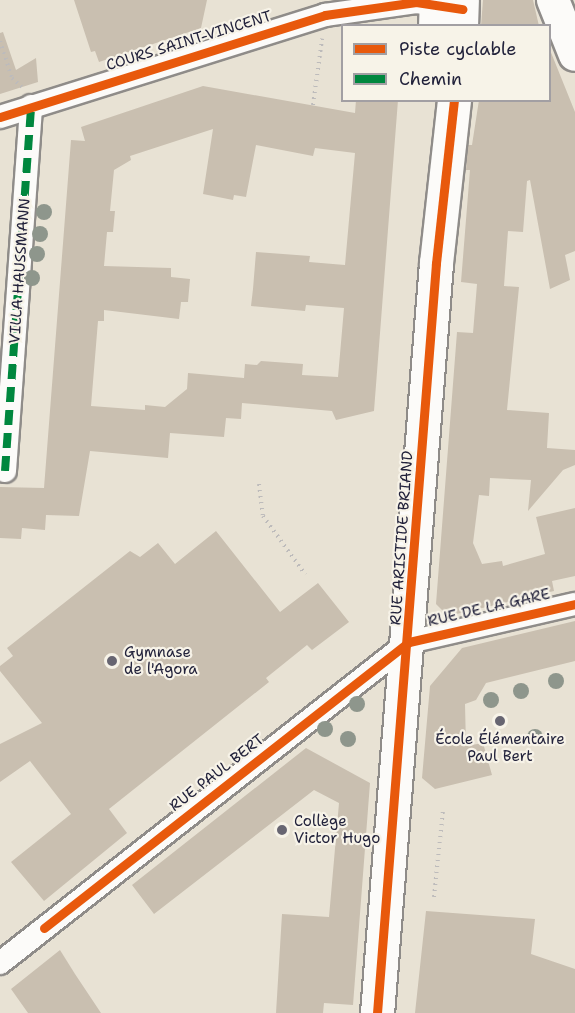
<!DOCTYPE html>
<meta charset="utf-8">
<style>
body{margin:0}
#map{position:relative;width:575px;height:1013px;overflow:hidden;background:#e8e2d4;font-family:"Shantell Sans",sans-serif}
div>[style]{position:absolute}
.building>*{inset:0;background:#c9bfb0}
.path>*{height:4px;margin-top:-2px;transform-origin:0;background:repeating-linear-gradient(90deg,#bdbbbb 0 1.5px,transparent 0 6px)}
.roads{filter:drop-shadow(2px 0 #8f8c89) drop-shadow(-2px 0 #8f8c89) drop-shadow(0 2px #8f8c89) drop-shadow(0 -2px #8f8c89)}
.street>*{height:22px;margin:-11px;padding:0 11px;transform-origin:11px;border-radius:11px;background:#fcfbf9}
.secondary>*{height:32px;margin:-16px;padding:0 16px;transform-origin:16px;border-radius:16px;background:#fcfbf9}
.primary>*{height:33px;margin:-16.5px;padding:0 16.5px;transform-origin:16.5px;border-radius:16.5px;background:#fcfbf9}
.quiet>*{height:8px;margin-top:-4px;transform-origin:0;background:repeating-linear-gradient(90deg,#00873e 0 15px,transparent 0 23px)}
.cycleway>*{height:9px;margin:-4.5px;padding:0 4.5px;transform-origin:4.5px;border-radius:4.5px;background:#e8590c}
.trees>*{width:16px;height:16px;margin:-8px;border-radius:50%;background:#8e968c}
.dots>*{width:16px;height:16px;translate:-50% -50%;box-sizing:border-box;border:3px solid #f7f3e8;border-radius:50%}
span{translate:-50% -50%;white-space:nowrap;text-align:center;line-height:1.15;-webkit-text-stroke:4.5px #f7f3e8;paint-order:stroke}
.street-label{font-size:15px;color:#22223b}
.poi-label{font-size:15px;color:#22223b}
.left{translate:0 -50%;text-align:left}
.legend{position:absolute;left:341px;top:24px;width:210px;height:78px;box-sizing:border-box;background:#f7f3e8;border:2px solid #a29fa3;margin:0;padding:8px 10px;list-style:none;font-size:18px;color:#22223b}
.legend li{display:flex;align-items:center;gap:12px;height:30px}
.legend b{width:30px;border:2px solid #a29fa3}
</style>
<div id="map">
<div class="building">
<div style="clip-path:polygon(74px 0,207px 0,201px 28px,99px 62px,95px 51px,91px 52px)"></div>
<div style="clip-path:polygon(483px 0,533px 0,539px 26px,481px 26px)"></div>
<div style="clip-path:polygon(3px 32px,16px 70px,36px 58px,38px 82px,0 94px,0 33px)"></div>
<div style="clip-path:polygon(550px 50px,575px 112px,575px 251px,565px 255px,570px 280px,550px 289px,530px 180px,527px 181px,523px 232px,508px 231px,504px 286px,519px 287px,507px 410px,549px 413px,547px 448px,575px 450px,575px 465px,563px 470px,528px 511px,531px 480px,490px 478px,489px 496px,479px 495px,473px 543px,482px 564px,502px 561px,503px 566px,545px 554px,536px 517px,575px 508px,575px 576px,552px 581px,554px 591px,448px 616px,436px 604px,457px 332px,473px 333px,477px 284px,461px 282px,470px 170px,466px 170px,468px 145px,472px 145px,479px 100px,549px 100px)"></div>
<div style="clip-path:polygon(evenodd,203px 86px,355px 113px,356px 100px,398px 100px,374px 411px,336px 420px,332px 411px,242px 403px,241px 419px,226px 418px,224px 437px,170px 433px,168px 458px,90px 451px,79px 516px,46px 515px,45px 530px,22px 528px,21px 539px,0 538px,0 487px,44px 488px,71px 140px,85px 141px,81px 127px,203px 86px,213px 129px,203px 194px,233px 200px,234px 195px,246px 197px,256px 145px,313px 156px,315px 148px,355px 153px,345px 265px,309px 262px,310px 256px,256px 252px,253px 289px,251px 306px,305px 311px,306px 305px,344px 308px,338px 377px,302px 375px,303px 364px,261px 361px,257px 365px,245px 364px,244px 378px,188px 373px,187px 389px,165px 407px,145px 405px,145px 410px,91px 406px,98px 321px,104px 321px,104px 310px,179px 319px,181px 302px,188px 302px,190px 279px,171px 277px,171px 268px,104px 266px,107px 232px,113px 232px,115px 211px,110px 211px,114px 170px,131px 160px,130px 156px,213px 129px)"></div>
<div style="clip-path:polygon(216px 531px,280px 612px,318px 583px,349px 622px,312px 650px,307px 645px,266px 678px,269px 682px,109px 809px,127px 833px,44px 901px,11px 862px,71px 814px,30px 761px,0 782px,0 744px,42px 723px,0 671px,0 666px,13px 656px,7px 648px,130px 551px,140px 557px,158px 543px,175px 564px)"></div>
<div style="clip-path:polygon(575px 621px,575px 661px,486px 683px,476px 700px,465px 704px,466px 746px,483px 743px,492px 775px,435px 789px,422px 778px,430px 686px,462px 648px)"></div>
<div style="clip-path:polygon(306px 748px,370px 783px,353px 1005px,324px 1003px,323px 1013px,276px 1013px,282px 914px,329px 917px,339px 803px,314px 790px,154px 914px,132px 885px)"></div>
<div style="clip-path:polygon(426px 911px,535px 919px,531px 954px,575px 969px,575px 1013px,415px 1013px)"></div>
<div style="clip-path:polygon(60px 950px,75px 974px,101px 1013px,28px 1013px,11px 989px)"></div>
</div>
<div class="path">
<div style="left:0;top:41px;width:39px;rotate:72deg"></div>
<div style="left:12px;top:78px;width:13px;rotate:42deg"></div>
<div style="left:313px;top:105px;width:67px;rotate:-82.2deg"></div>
<div style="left:259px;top:484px;width:32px;rotate:83deg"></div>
<div style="left:263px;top:516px;width:72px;rotate:54.1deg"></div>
<div style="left:434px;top:897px;width:87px;rotate:-84.1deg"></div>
</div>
<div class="roads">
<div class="street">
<div style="left:0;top:117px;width:341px;rotate:-17.4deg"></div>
<div style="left:325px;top:15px;width:92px;rotate:-8.1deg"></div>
<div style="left:416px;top:2px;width:32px;rotate:7deg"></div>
<div style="left:5px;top:471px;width:366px;rotate:-85.9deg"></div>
<div style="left:0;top:963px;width:520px;rotate:-38.13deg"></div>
<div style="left:409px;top:642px;width:170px;rotate:-12.9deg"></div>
</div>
<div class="secondary">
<div style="left:553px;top:0;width:59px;rotate:68.2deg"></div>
</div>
<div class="primary">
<div style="left:435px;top:26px;width:26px;rotate:-88deg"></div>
<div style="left:461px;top:26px;width:26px;rotate:-88deg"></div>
<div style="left:377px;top:1013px;width:752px;rotate:-85.5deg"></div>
<div style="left:436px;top:263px;width:164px;rotate:-83.7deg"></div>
</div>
</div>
<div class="quiet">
<div style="left:5px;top:471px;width:366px;rotate:-85.9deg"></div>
</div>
<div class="cycleway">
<div style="left:0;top:117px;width:341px;rotate:-17.4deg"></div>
<div style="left:325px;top:15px;width:92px;rotate:-8.1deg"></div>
<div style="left:416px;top:2px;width:47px;rotate:8.7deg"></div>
<div style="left:44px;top:928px;width:464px;rotate:-38.1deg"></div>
<div style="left:409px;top:642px;width:170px;rotate:-12.9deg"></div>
<div style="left:377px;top:1013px;width:752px;rotate:-85.5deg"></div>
<div style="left:436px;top:263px;width:164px;rotate:-83.7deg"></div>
</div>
<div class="trees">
<div style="left:44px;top:212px"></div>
<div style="left:40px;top:234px"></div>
<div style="left:37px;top:254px"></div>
<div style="left:32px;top:278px"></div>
<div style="left:556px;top:681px"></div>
<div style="left:521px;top:691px"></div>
<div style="left:491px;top:700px"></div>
<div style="left:357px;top:704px"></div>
<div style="left:325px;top:729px"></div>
<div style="left:535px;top:737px"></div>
<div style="left:348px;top:739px"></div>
</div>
<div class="dots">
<div style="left:112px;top:661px;background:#676571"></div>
<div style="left:500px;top:721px;background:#676571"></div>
<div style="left:282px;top:830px;background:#676571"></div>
</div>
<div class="street-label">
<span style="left:189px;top:41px;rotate:-17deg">COURS SAINT-VINCENT</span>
<span style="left:20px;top:271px;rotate:-86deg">VILLA HAUSSMANN</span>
<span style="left:402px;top:538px;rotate:-86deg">RUE ARISTIDE BRIAND</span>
<span style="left:489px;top:608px;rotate:-13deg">RUE DE LA GARE</span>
<span style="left:217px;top:773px;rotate:-38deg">RUE PAUL BERT</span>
</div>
<div class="poi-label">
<span class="left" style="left:124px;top:661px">Gymnase<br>de l'Agora</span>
<span style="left:500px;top:748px">École Élémentaire<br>Paul Bert</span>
<span class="left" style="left:294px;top:830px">Collège<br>Victor Hugo</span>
</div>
<ul class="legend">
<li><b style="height:8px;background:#e8590c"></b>Piste cyclable</li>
<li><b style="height:8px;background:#00873e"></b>Chemin</li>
</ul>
</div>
